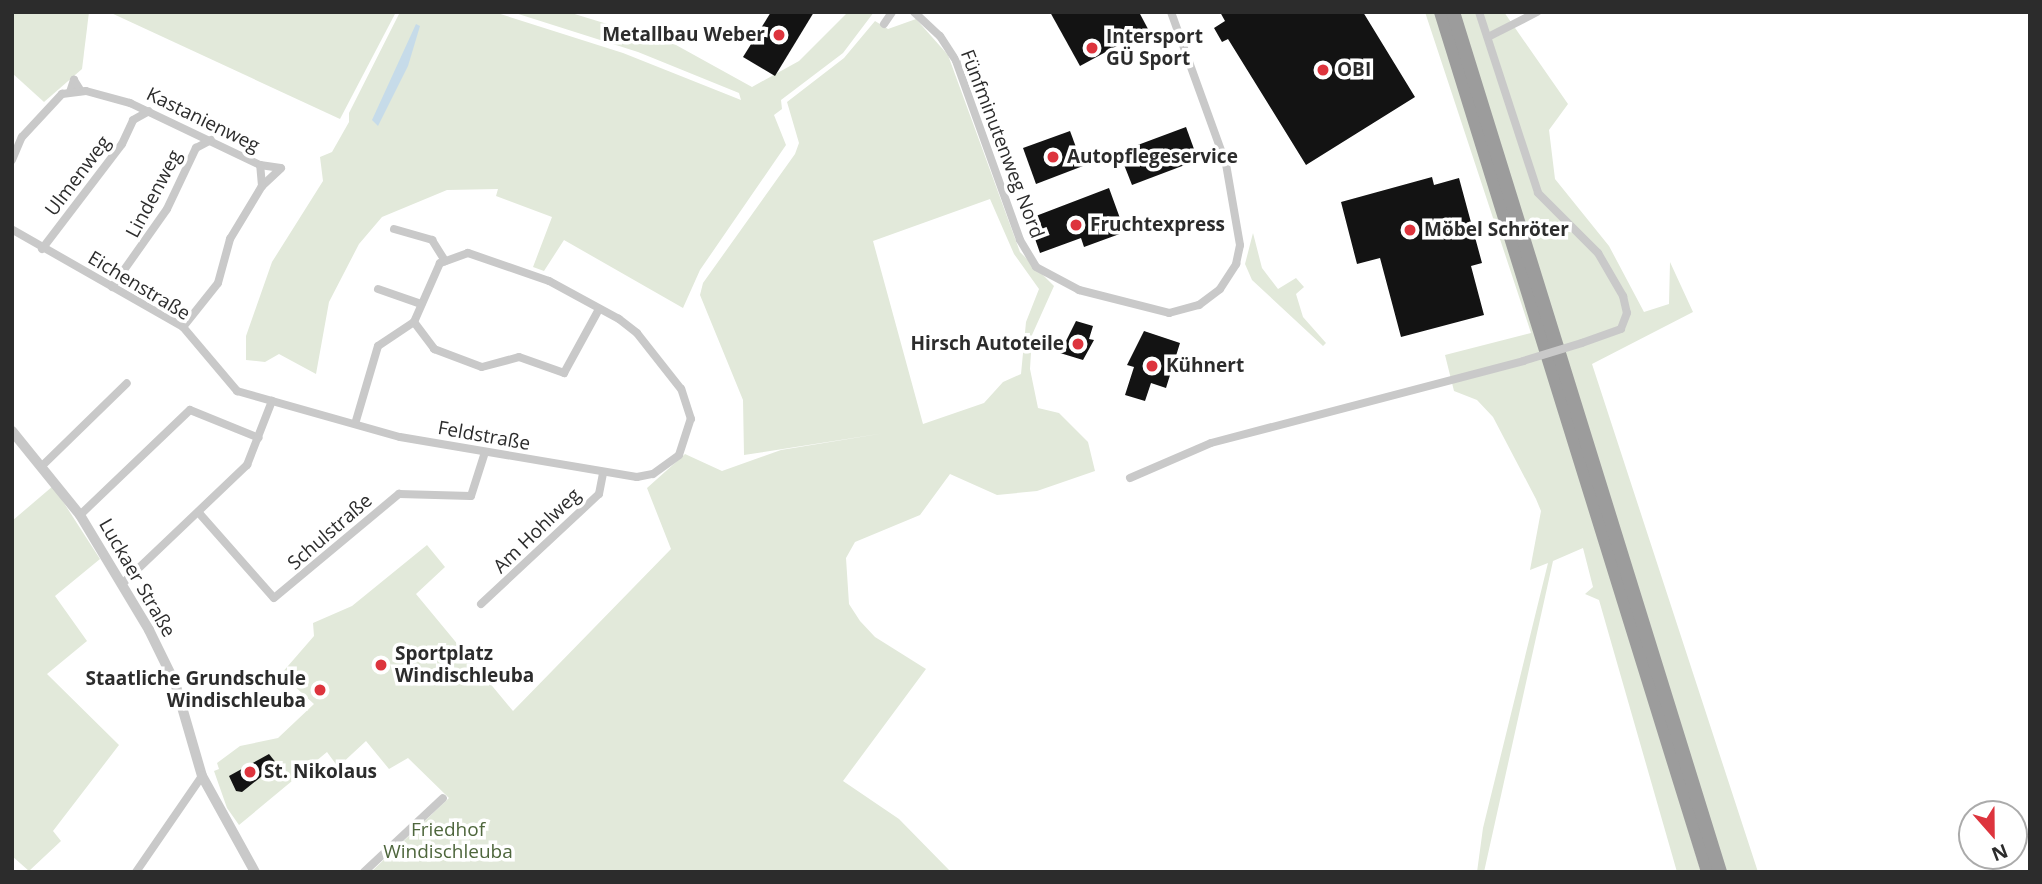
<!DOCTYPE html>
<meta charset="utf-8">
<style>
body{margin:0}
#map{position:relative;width:2042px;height:884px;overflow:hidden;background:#fff;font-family:"Open Sans",sans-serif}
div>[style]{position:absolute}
.green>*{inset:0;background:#e2e9da}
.water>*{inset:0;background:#c6dbe9}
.building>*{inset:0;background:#131313}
.minor>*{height:8px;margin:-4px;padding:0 4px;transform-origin:4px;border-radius:4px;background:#c9c9c9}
.tertiary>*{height:10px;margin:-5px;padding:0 5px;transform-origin:5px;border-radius:5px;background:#c9c9c9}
.trunk>*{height:14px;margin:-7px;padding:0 7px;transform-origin:7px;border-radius:7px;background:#9c9c9c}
.minor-bridge>*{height:8px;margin:-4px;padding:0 4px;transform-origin:4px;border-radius:4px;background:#c9c9c9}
.dots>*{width:19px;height:19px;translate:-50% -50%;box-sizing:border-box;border:4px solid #fff;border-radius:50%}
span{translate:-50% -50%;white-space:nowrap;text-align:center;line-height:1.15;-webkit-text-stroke:7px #fff;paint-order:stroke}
.poi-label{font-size:19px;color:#2c2c2c;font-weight:700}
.right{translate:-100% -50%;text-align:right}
.left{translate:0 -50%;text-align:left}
.street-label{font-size:19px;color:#2c2c2c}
.park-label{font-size:19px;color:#4e663c}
.frame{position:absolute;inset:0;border:14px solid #2c2c2c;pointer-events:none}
.north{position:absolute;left:1958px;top:800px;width:70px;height:70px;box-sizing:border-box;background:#fff;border:2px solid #ababab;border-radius:50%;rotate:159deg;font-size:19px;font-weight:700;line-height:28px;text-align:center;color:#2c2c2c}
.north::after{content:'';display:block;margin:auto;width:24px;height:32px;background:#dd343d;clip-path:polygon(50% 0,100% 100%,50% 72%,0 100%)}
</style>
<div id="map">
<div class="green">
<div style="clip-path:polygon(12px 12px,89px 12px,82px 69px,44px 102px,12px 73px)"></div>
<div style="clip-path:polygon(109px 12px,396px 12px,340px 119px)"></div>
<div style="clip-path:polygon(400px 12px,494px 12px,623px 53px,741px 100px,739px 93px,638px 52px,512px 12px,568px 12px,676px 45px,752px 87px,799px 61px,848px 12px,874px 12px,843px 53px,781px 100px,782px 109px,774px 115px,786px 145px,700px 270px,683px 308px,564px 240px,544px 271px,533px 267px,552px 217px,496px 196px,498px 189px,447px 190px,382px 217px,359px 244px,329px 302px,316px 374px,279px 354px,265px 362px,246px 360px,246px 336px,272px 262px,323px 181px,320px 157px,332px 152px,349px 122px,349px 113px)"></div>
<div style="clip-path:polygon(1425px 12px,1504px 12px,1568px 104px,1549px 130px,1555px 179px,1609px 246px,1644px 312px,1669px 304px,1670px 262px,1693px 312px,1592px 364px,1758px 872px,1725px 872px,1600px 542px,1701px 872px,1677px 872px,1599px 600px,1585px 594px,1593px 587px,1583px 548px,1553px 561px,1484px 872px,1477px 872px,1483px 828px,1548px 563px,1530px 570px,1541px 511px,1536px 499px,1493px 417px,1477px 400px,1454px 391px,1445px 355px,1531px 333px)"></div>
<div style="clip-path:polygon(evenodd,916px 19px,948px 55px,1020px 252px,1054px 286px,1032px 335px,1030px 369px,1038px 408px,1059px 413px,1088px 442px,1095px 471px,1037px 491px,997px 495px,950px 474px,920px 515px,855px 542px,846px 558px,849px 604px,860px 621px,875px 637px,926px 669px,843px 781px,899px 819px,951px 872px,371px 872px,449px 798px,408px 758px,389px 769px,366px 741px,338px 767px,327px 752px,239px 825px,227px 808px,214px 771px,219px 769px,217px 763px,240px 746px,278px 738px,314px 704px,281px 674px,314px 636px,313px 623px,352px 606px,427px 545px,445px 567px,416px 594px,513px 711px,671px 549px,647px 488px,685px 454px,722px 471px,781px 450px,885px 433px,744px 455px,743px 400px,700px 295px,703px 283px,795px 154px,799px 143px,787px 102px,844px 58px,875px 21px,888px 29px,916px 19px,990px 199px,1014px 254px,1039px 289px,1026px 322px,1021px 374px,1003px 382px,984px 403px,923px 424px,873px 241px,990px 199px)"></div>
<div style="clip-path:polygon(1253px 233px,1262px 268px,1278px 289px,1296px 278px,1304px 287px,1296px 294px,1303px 317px,1326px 343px,1323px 346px,1252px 280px,1245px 264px)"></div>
<div style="clip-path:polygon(53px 486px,100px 559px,55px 596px,87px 641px,47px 674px,119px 745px,53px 831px,61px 841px,29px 871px,12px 856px,12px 521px)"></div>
</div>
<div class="water">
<div style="clip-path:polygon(416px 24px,420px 26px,408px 66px,378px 126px,372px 120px)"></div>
</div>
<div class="building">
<div style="clip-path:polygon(771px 12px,814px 12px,775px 76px,743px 57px)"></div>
<div style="clip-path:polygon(1050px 12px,1139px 12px,1148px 29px,1080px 66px)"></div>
<div style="clip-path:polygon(1220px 12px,1363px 12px,1415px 97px,1306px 165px,1228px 39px,1222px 42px,1214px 28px,1225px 21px)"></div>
<div style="clip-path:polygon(1186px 127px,1198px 160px,1132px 185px,1119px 152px)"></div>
<div style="clip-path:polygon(1070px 131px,1083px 166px,1036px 184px,1023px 148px)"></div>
<div style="clip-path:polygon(1432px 177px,1434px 185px,1459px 178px,1482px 263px,1471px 266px,1484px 315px,1401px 337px,1380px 258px,1357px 264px,1341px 202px)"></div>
<div style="clip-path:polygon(1109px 188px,1125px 232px,1084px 247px,1081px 238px,1040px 253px,1028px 219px)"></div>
<div style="clip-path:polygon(1076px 321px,1093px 326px,1089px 339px,1094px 340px,1083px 360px,1060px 353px)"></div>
<div style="clip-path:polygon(1144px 331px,1180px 343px,1166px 388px,1151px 383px,1145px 401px,1125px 395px,1134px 367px,1127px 365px)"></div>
<div style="clip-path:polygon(269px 754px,277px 764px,242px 792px,236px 791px,229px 776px)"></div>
</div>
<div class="minor">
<div style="left:914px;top:12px;width:35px;rotate:43deg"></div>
<div style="left:940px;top:36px;width:30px;rotate:57deg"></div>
<div style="left:956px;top:61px;width:190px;rotate:70.3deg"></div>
<div style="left:1020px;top:240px;width:31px;rotate:59deg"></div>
<div style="left:1036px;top:267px;width:49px;rotate:28.1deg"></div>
<div style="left:1079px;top:290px;width:93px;rotate:14.3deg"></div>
<div style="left:1169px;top:313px;width:31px;rotate:-15deg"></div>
<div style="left:1199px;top:305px;width:26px;rotate:-37deg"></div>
<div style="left:1220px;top:289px;width:30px;rotate:-57deg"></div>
<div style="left:1236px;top:264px;width:19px;rotate:-78deg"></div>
<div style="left:1240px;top:245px;width:82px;rotate:-99.8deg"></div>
<div style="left:1226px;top:164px;width:162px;rotate:-109.9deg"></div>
<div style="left:1479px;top:12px;width:190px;rotate:71.9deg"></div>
<div style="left:1538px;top:193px;width:85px;rotate:45deg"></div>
<div style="left:1598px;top:253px;width:50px;rotate:59.8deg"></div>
<div style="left:1623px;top:296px;width:17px;rotate:77deg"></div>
<div style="left:1627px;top:313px;width:17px;rotate:111deg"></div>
<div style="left:1621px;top:329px;width:41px;rotate:160.3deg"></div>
<div style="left:884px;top:24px;width:14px;rotate:-56deg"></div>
<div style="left:1488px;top:37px;width:55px;rotate:-27deg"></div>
<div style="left:70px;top:92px;width:13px;rotate:-72deg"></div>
<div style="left:74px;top:80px;width:13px;rotate:58deg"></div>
<div style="left:12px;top:160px;width:25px;rotate:-67deg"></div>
<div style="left:22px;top:137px;width:59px;rotate:-47.1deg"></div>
<div style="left:62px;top:94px;width:24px;rotate:-7deg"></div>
<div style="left:86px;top:91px;width:46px;rotate:15.3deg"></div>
<div style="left:130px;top:103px;width:144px;rotate:25.5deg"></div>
<div style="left:260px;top:165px;width:21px;rotate:8deg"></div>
<div style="left:262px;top:186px;width:26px;rotate:-43deg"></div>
<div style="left:394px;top:229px;width:40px;rotate:16deg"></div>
<div style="left:432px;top:240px;width:25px;rotate:58deg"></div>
<div style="left:13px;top:230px;width:196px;rotate:29.7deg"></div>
<div style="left:183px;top:327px;width:84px;rotate:49.8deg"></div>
<div style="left:237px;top:391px;width:169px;rotate:15.8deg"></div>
<div style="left:400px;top:437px;width:240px;rotate:9.6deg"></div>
<div style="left:637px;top:477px;width:16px;rotate:-11deg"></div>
<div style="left:653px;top:474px;width:32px;rotate:-36deg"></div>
<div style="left:679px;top:455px;width:38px;rotate:-72deg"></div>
<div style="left:691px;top:419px;width:32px;rotate:-108deg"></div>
<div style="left:681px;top:389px;width:71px;rotate:-128.2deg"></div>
<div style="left:637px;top:333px;width:23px;rotate:-142deg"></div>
<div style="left:619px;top:319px;width:80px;rotate:-151.5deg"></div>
<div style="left:549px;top:281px;width:86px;rotate:-160.9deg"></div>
<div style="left:468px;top:253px;width:30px;rotate:160deg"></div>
<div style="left:440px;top:263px;width:64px;rotate:113.8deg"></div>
<div style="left:414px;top:322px;width:43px;rotate:146.3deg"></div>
<div style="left:378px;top:346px;width:81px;rotate:106.4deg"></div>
<div style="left:42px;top:249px;width:132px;rotate:-52.7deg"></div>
<div style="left:122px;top:144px;width:26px;rotate:-65deg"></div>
<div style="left:133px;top:120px;width:18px;rotate:-29deg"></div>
<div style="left:112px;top:287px;width:95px;rotate:-54.8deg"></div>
<div style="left:167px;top:209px;width:68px;rotate:-64.6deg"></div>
<div style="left:196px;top:148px;width:17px;rotate:-28deg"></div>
<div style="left:378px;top:289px;width:46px;rotate:19.2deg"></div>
<div style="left:414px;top:322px;width:34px;rotate:53deg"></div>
<div style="left:434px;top:349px;width:51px;rotate:20.6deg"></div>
<div style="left:482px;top:367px;width:38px;rotate:-15deg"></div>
<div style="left:519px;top:357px;width:48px;rotate:19.6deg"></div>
<div style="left:564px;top:373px;width:73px;rotate:-61.3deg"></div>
<div style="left:183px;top:327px;width:56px;rotate:-51.5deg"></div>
<div style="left:218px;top:283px;width:46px;rotate:-74.7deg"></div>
<div style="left:230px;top:239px;width:62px;rotate:-58.9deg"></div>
<div style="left:262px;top:186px;width:21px;rotate:-95deg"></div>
<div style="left:43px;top:465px;width:117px;rotate:-44.3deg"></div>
<div style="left:1130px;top:478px;width:88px;rotate:-23.4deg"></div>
<div style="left:1211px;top:443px;width:323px;rotate:-14.7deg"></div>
<div style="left:199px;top:513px;width:113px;rotate:48.6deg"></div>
<div style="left:274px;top:598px;width:163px;rotate:-39.8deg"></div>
<div style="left:399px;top:494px;width:72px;rotate:1.6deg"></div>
<div style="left:471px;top:496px;width:46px;rotate:-72.3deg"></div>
<div style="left:80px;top:515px;width:152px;rotate:-43.7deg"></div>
<div style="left:190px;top:410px;width:74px;rotate:22.1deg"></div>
<div style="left:122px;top:584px;width:173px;rotate:-43.6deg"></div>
<div style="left:247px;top:465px;width:69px;rotate:-68.7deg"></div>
<div style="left:481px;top:604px;width:161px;rotate:-43deg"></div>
<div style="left:599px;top:494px;width:21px;rotate:-79deg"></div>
<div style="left:136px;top:872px;width:116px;rotate:-55.5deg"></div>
<div style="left:364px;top:872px;width:108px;rotate:-43.1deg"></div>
</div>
<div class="tertiary">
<div style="left:12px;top:431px;width:108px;rotate:51deg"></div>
<div style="left:80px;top:515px;width:134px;rotate:59deg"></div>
<div style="left:149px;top:630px;width:59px;rotate:63.9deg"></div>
<div style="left:175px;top:683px;width:97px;rotate:73.8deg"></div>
<div style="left:202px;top:776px;width:110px;rotate:61.1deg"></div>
</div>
<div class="trunk">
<div style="left:1441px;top:12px;width:900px;rotate:72.75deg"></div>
<div style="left:1453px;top:12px;width:900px;rotate:72.75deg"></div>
</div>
<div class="minor-bridge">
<div style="left:1523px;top:361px;width:62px;rotate:-17deg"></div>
</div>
<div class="dots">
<div style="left:779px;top:35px;background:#dd343d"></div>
<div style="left:1092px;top:48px;background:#dd343d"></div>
<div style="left:1323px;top:70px;background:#dd343d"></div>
<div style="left:1053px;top:157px;background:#dd343d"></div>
<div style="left:1076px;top:225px;background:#dd343d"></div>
<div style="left:1410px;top:230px;background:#dd343d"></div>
<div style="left:1078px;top:344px;background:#dd343d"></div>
<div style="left:1152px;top:366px;background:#dd343d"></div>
<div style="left:381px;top:665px;background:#dd343d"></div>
<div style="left:320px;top:690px;background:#dd343d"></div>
<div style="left:250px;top:772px;background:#dd343d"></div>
</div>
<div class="poi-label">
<span class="right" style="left:765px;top:35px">Metallbau Weber</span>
<span class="left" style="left:1106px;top:48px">Intersport<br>GÜ Sport</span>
<span class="left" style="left:1337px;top:70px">OBI</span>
<span class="left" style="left:1067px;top:157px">Autopflegeservice</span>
<span class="left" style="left:1090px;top:225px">Fruchtexpress</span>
<span class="left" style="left:1424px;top:230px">Möbel Schröter</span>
<span class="right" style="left:1064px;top:344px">Hirsch Autoteile</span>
<span class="left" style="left:1166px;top:366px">Kühnert</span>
<span class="left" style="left:395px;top:665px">Sportplatz<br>Windischleuba</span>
<span class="right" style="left:306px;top:690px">Staatliche Grundschule<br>Windischleuba</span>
<span class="left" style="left:264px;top:772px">St. Nikolaus</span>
</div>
<div class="street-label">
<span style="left:203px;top:120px;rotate:26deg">Kastanienweg</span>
<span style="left:1002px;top:144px;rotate:69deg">Fünfminutenweg Nord</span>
<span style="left:78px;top:176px;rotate:-53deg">Ulmenweg</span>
<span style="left:154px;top:194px;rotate:-62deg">Lindenweg</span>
<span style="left:139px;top:286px;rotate:31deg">Eichenstraße</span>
<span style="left:484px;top:436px;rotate:10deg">Feldstraße</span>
<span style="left:537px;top:531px;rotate:-44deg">Am Hohlweg</span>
<span style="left:330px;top:532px;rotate:-41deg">Schulstraße</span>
<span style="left:137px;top:578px;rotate:60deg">Luckaer Straße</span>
</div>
<div class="park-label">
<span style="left:448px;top:841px">Friedhof<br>Windischleuba</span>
</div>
<div class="frame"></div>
<div class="north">N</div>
</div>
